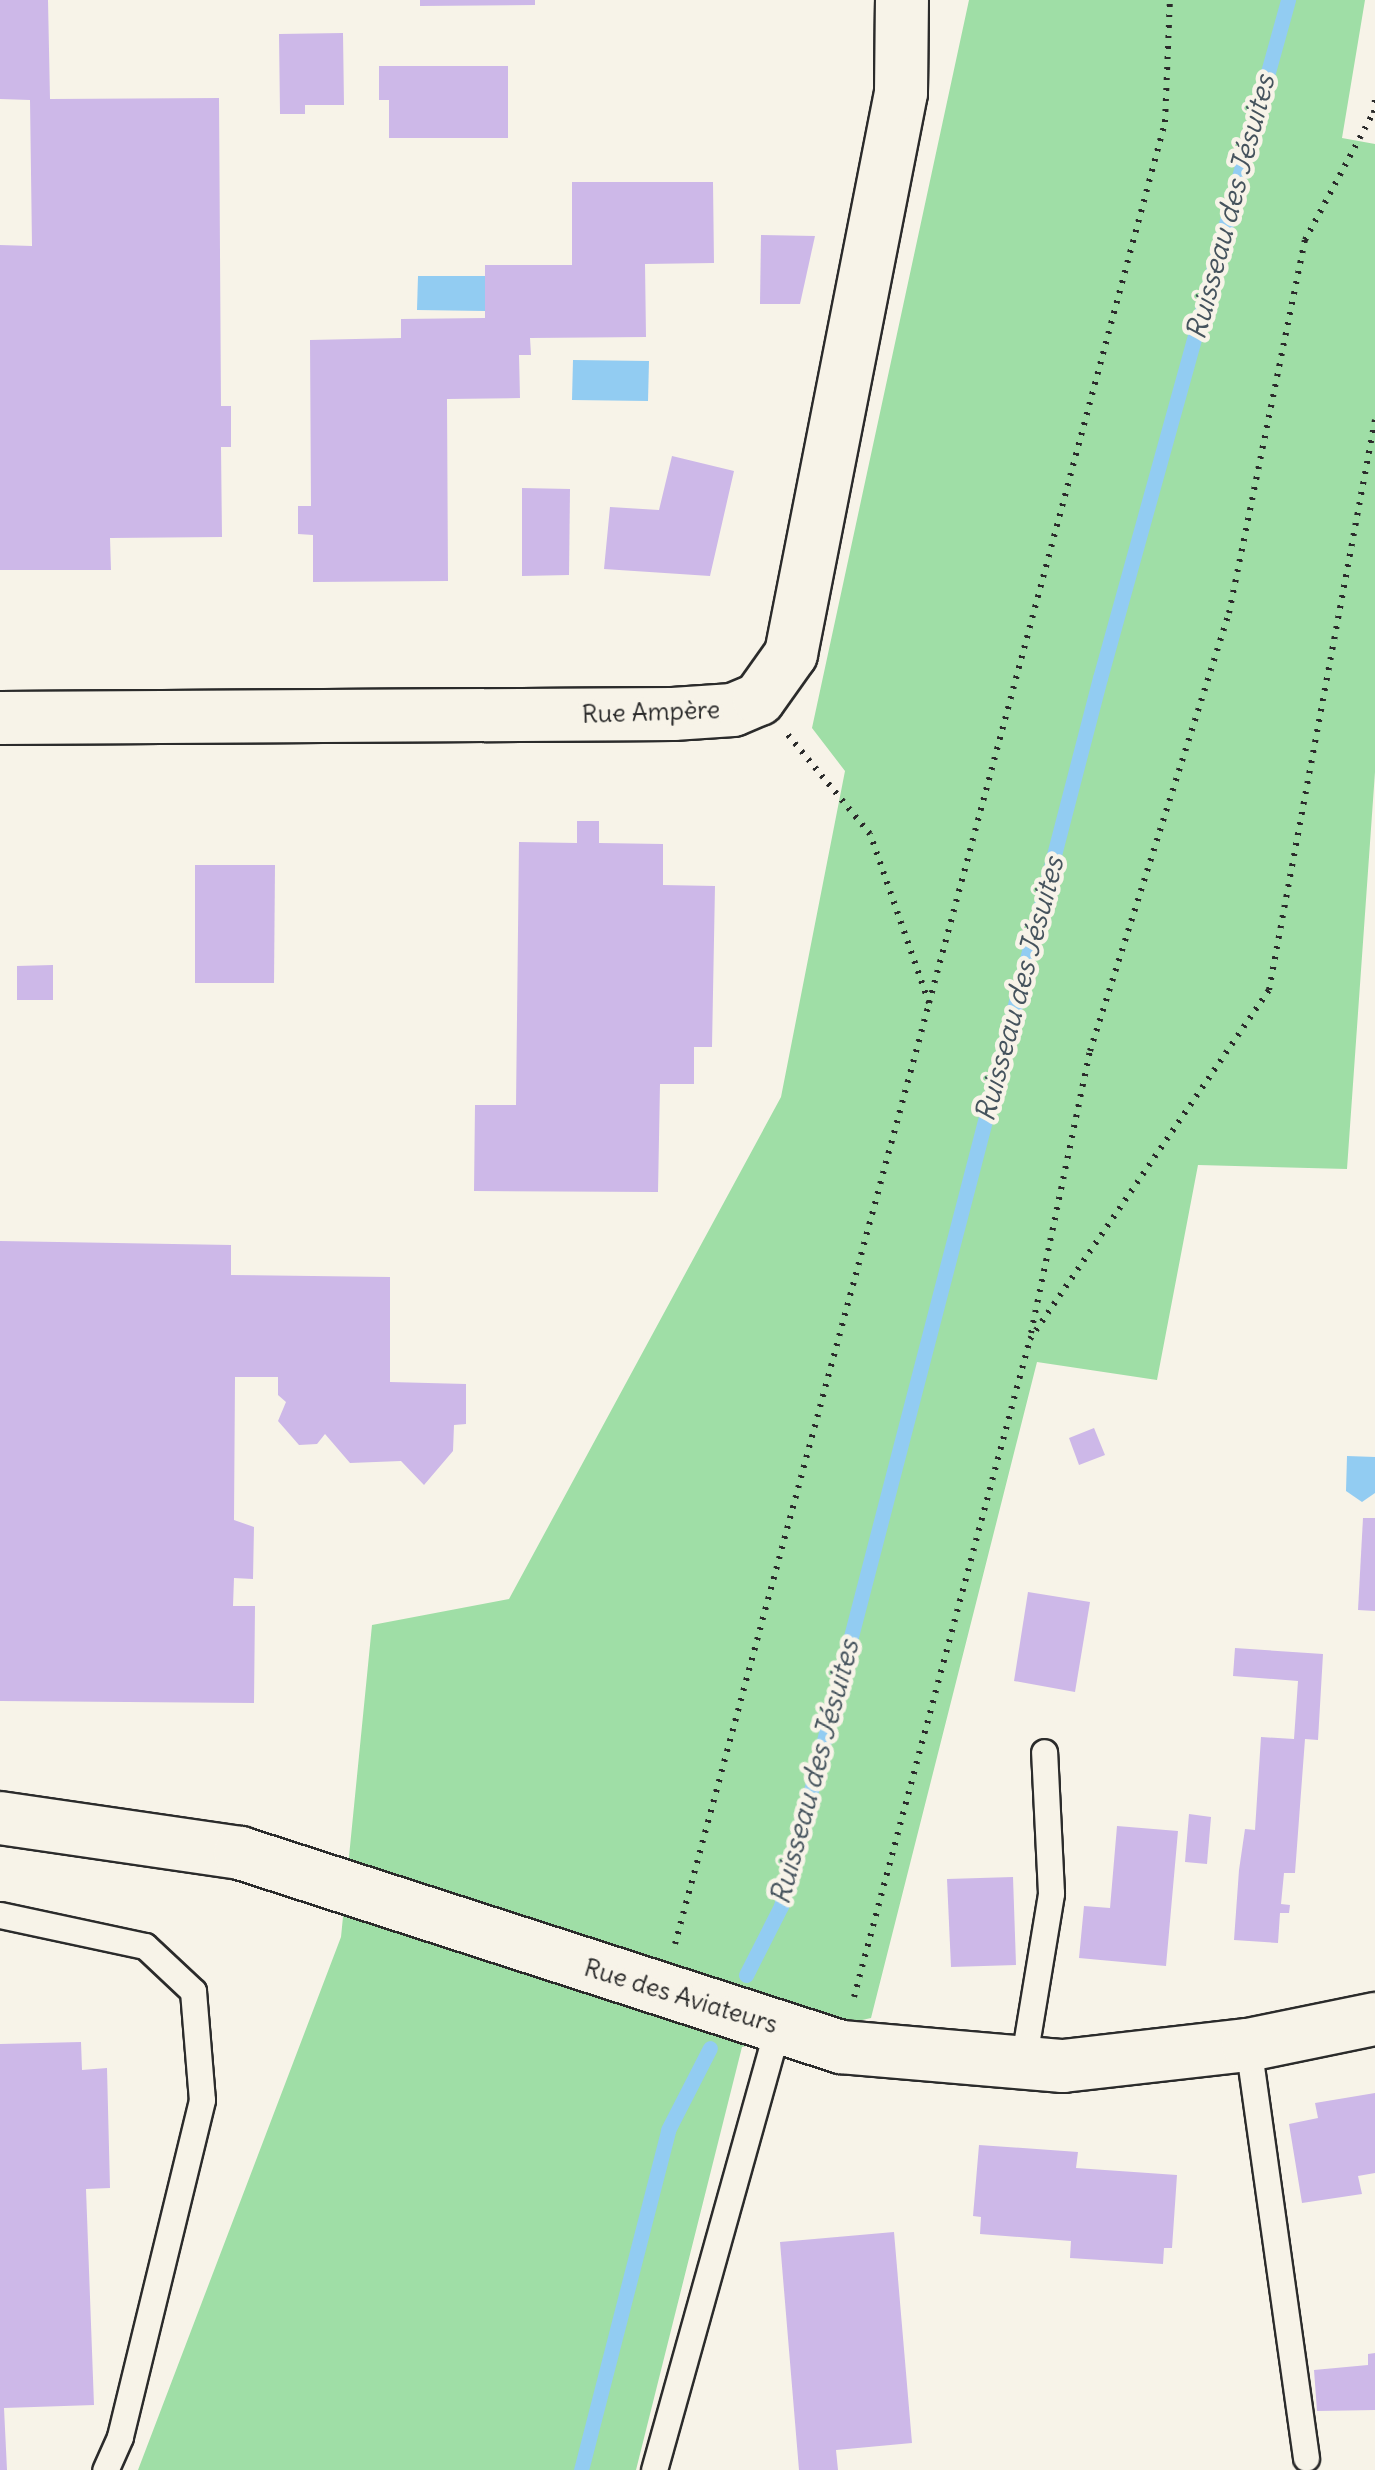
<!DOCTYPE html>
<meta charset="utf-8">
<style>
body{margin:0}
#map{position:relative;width:1375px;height:2470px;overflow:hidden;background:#f7f3e8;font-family:Delius,sans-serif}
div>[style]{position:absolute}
.green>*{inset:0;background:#9fdea6}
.water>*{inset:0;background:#92ccf2}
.stream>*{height:15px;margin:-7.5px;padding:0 7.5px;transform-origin:7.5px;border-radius:7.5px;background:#92ccf2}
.building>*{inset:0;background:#cdb8e8}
.path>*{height:6px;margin-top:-3px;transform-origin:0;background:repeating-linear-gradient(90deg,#2b2b2b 0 2.5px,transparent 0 10.5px)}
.roads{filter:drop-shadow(2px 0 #2b2b2b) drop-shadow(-2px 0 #2b2b2b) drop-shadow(0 2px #2b2b2b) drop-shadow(0 -2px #2b2b2b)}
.lane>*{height:25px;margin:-12.5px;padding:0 12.5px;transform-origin:12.5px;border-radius:12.5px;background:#f7f3e8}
.street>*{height:52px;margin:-26px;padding:0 26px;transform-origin:26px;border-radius:26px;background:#f7f3e8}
span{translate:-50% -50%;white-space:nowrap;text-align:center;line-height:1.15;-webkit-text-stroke:9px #f7f3e8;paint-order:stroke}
.street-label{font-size:25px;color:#2b2b2b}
.water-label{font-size:28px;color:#45535d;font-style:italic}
</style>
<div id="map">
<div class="green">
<div style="clip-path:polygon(969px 0,1365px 0,1342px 138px,1375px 144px,1375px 772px,1347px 1169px,1198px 1165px,1157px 1380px,1037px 1362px,871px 2018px,742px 2047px,636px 2470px,138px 2470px,341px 1937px,372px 1625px,509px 1599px,781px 1097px,845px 771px,812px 728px)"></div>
</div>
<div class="water">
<div style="clip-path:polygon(418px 276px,485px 276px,485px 311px,417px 310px)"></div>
<div style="clip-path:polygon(573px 360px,649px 361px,648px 401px,572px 400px)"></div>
<div style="clip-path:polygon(1347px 1456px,1375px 1457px,1375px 1493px,1362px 1502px,1346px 1491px)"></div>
</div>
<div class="stream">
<div style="left:746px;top:1975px;width:77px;rotate:-63.1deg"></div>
<div style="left:781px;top:1906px;width:1269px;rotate:-75.44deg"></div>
<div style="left:1100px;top:678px;width:704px;rotate:-74.5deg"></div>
<div style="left:581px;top:2470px;width:351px;rotate:-75.6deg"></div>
<div style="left:668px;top:2130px;width:92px;rotate:-62.9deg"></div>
</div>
<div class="building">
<div style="clip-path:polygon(0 0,48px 0,50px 99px,219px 98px,221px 406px,231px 406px,231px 447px,221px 447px,222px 537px,110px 538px,111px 570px,0 570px,0 245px,32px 246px,30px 100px,0 99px)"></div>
<div style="clip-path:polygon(420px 0,535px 0,535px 5px,420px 6px)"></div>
<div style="clip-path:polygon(343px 33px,344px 105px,305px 105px,305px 114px,280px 114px,279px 34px)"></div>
<div style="clip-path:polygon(379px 66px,508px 66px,508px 138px,389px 138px,389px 100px,379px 100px)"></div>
<div style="clip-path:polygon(572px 182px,713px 182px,714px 263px,645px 264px,646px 337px,530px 338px,531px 355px,519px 355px,520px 398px,447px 399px,448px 581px,313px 582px,313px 535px,298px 534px,298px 506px,311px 506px,310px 340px,401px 338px,401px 319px,485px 318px,485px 265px,572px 265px)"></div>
<div style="clip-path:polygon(761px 235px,815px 236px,800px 304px,760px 304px)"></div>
<div style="clip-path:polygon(672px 456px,734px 471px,710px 576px,604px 569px,610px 507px,659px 510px)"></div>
<div style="clip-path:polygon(522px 488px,570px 489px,569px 575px,522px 576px)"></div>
<div style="clip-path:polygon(577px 821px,599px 821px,599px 843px,663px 844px,663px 885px,715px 886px,712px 1047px,694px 1047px,694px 1084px,660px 1084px,658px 1192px,474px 1191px,475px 1105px,516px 1105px,519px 842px,577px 843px)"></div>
<div style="clip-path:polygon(195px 865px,275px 865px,274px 983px,195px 983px)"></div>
<div style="clip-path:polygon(53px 965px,53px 1000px,17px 1000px,17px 966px)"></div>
<div style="clip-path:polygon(0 1241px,231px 1245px,231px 1275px,390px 1277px,390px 1382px,466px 1384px,466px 1424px,454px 1425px,453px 1451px,424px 1485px,401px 1461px,350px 1463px,325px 1434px,317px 1444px,299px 1445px,278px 1421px,286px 1402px,278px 1395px,278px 1377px,235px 1377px,234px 1520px,254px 1527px,253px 1579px,234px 1578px,233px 1606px,255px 1606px,254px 1703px,0 1701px)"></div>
<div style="clip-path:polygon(1094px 1428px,1105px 1455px,1079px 1465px,1069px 1438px)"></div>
<div style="clip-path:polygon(1363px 1518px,1375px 1518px,1375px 1611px,1358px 1610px)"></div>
<div style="clip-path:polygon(1028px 1592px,1090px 1602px,1075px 1692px,1014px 1681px)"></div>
<div style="clip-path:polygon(1235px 1648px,1323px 1654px,1318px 1740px,1305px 1739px,1295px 1873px,1284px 1873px,1281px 1904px,1290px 1905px,1289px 1913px,1280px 1913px,1278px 1943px,1234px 1940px,1239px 1870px,1245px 1829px,1255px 1830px,1261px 1737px,1294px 1739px,1298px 1681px,1233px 1676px)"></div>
<div style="clip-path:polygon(1189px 1814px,1211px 1817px,1207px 1864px,1185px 1862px)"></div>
<div style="clip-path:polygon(1117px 1826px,1178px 1831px,1166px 1966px,1079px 1958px,1084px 1906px,1110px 1908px)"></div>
<div style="clip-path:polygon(1013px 1877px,1016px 1965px,951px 1967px,947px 1879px)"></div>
<div style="clip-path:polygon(81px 2042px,82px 2070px,107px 2068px,110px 2188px,86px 2189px,94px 2405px,4px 2408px,7px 2470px,0 2470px,0 2044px)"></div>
<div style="clip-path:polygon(1375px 2093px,1375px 2173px,1358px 2176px,1362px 2194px,1302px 2203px,1289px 2124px,1318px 2118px,1315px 2103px)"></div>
<div style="clip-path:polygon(979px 2145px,1078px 2152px,1076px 2168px,1177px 2175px,1172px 2248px,1164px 2248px,1163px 2264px,1070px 2258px,1071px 2241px,980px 2234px,981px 2217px,973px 2216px)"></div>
<div style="clip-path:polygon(894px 2232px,912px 2443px,836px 2450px,838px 2470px,799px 2470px,780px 2242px)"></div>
<div style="clip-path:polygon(1375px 2353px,1375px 2410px,1317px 2411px,1314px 2370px,1368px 2365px,1368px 2354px)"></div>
</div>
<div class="path">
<div style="left:1374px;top:113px;width:15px;rotate:-86deg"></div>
<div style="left:929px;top:1003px;width:912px;rotate:-75deg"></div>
<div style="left:1165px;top:122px;width:122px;rotate:-87.7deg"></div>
<div style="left:1031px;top:1333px;width:288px;rotate:-78.2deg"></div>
<div style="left:1090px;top:1051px;width:460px;rotate:-72.4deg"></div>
<div style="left:1229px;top:613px;width:381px;rotate:-78.5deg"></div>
<div style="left:1305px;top:240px;width:144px;rotate:-61.8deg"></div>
<div style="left:675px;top:1944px;width:975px;rotate:-74.89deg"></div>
<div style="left:929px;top:1003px;width:179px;rotate:-109.2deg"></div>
<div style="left:870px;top:834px;width:129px;rotate:-129.6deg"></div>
<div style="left:854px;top:1997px;width:681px;rotate:-75.03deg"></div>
<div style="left:1030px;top:1339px;width:423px;rotate:-55.6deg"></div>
<div style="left:1269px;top:990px;width:580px;rotate:-79.47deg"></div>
</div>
<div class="roads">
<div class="lane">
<div style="left:0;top:1915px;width:148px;rotate:12.1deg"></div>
<div style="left:145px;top:1946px;width:66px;rotate:43.2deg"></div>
<div style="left:193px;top:1991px;width:109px;rotate:85.3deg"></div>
<div style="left:202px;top:2100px;width:347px;rotate:103.7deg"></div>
<div style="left:120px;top:2437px;width:36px;rotate:114deg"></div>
<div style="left:1248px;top:2045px;width:417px;rotate:82deg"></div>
<div style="left:1023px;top:2063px;width:172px;rotate:-80.6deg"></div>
<div style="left:1051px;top:1893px;width:141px;rotate:-92.8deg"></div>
<div style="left:654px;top:2470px;width:461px;rotate:-74.4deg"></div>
</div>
<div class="street">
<div style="left:0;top:718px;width:673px;rotate:-0.34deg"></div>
<div style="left:673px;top:714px;width:60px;rotate:-3.8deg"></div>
<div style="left:733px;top:710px;width:28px;rotate:-23deg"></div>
<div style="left:759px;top:699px;width:55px;rotate:-54.6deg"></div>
<div style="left:791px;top:654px;width:572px;rotate:-78.91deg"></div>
<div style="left:901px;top:93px;width:93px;rotate:-89.4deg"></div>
<div style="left:0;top:1818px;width:243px;rotate:8.3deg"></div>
<div style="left:240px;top:1853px;width:632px;rotate:17.89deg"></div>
<div style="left:841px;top:2047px;width:223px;rotate:4.9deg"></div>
<div style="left:1063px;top:2066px;width:186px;rotate:-6.5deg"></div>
<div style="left:1248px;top:2045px;width:130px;rotate:-11.6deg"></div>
</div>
</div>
<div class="street-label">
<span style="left:651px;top:712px;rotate:-2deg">Rue Ampère</span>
<span style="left:681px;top:1996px;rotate:17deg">Rue des Aviateurs</span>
</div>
<div class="water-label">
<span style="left:1230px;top:207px;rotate:-75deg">Ruisseau des Jésuites</span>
<span style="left:1019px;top:989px;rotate:-75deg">Ruisseau des Jésuites</span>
<span style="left:814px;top:1772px;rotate:-75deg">Ruisseau des Jésuites</span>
</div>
</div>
